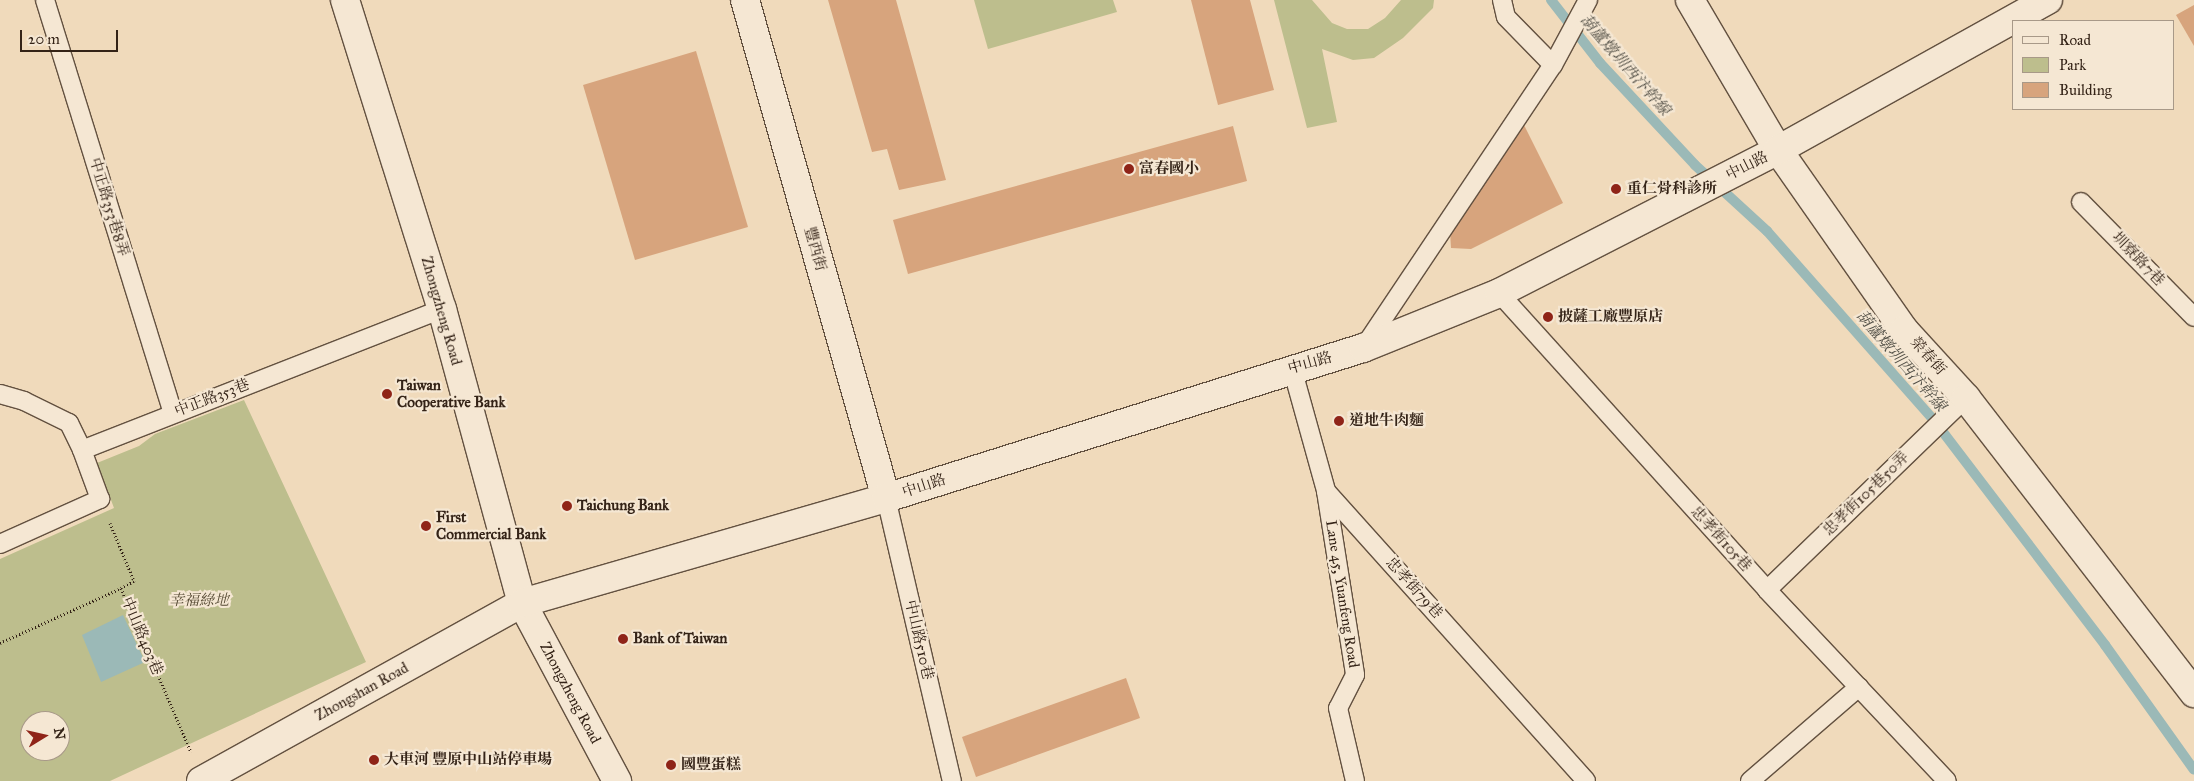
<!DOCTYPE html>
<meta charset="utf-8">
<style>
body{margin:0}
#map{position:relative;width:2194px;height:781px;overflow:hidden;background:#f0dabb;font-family:"IM FELL Great Primer","Noto Serif TC",serif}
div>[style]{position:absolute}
.green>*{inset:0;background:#bdbe8d}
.water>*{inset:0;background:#9bb9b7}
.stream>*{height:10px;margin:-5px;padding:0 5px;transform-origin:5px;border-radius:5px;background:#9bb9b7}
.building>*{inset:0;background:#d7a47d}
.path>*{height:3px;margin-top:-1.5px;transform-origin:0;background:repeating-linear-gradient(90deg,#342317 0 1px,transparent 0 3.5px)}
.roads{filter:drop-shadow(1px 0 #635140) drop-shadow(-1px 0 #635140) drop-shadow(0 1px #635140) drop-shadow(0 -1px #635140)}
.lane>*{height:18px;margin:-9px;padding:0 9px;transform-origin:9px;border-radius:9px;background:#f5e7d3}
.street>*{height:28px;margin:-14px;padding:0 14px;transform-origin:14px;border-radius:14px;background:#f5e7d3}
.secondary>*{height:28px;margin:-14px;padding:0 14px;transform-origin:14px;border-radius:14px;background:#f5e7d3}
.dots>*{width:14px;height:14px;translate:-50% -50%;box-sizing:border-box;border:2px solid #f5e7d3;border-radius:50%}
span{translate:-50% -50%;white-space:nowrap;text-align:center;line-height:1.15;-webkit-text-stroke:4.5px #f5e7d3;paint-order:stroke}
.street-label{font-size:15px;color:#342317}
.poi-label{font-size:15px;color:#342317;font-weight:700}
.left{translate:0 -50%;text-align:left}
.park-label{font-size:15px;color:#564a34;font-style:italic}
.water-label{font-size:16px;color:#535047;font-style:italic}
.legend{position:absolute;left:2012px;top:20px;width:162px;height:90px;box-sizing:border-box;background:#f5e7d3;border:1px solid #a89988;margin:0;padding:6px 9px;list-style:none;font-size:15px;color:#342317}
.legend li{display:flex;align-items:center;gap:10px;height:25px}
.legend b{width:25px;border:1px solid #a89988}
.north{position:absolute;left:20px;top:711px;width:50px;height:50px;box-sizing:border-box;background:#f5e7d3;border:1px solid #a89988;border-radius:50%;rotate:81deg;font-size:14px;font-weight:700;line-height:20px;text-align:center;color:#342317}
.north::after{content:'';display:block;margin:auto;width:18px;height:22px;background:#8f2418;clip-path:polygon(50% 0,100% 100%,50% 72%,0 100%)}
.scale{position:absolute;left:20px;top:30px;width:98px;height:22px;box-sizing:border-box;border:2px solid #342317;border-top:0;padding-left:6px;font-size:15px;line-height:18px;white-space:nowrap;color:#342317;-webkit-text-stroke:4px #f5e7d3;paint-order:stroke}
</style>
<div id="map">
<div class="green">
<div style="clip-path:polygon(974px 0,1113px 0,1117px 12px,988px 49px)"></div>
<div style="clip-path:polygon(1274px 0,1312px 0,1332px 23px,1347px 29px,1368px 29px,1385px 18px,1401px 0,1434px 0,1433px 8px,1403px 38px,1374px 58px,1353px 60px,1322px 49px,1337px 122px,1307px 128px)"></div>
<div style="clip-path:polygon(evenodd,244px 400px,366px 662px,110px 781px,0 781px,0 559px,114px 508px,97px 463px,139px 446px,155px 434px,244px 400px,30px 721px,60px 721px,60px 751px,30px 751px,30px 721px)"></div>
</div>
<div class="water">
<div style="clip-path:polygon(123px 615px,145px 662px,101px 682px,82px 635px)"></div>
</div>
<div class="stream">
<div style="left:1551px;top:0;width:80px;rotate:52.1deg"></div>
<div style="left:1600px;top:63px;width:139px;rotate:47deg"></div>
<div style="left:1695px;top:165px;width:98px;rotate:42.5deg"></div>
<div style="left:1767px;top:231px;width:251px;rotate:48.6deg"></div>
<div style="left:1933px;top:419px;width:284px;rotate:52.7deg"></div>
<div style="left:2105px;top:645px;width:153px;rotate:54.5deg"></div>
</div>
<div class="building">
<div style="clip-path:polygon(828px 0,896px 0,946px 180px,899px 190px,887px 149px,872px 152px)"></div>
<div style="clip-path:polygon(1191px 0,1250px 0,1274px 90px,1218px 105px)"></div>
<div style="clip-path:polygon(2194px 5px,2194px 46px,2176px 15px)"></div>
<div style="clip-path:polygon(696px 51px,748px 227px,635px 260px,583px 85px)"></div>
<div style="clip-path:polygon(1520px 117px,1563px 203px,1471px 249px,1451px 248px,1450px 231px)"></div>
<div style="clip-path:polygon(1233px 126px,1247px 181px,908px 274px,893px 220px)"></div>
<div style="clip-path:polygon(1126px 678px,1140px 718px,976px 777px,962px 737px)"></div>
</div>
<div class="path">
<div style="left:110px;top:523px;width:63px;rotate:67.5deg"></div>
<div style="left:134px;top:581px;width:15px;rotate:152deg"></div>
<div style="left:121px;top:588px;width:178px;rotate:66.9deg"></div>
<div style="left:0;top:643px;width:133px;rotate:-24.4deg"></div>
</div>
<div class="roads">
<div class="lane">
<div style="left:45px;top:0;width:432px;rotate:72.8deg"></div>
<div style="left:1502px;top:0;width:17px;rotate:77deg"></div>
<div style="left:1506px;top:17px;width:67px;rotate:45.6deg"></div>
<div style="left:2081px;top:202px;width:161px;rotate:45.5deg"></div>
<div style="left:1499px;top:293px;width:400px;rotate:47.9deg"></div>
<div style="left:1767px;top:590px;width:262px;rotate:46.7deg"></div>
<div style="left:1364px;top:347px;width:339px;rotate:-56.2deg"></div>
<div style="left:1553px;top:65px;width:74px;rotate:-61.7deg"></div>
<div style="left:1292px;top:368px;width:128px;rotate:74.5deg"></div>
<div style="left:1326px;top:491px;width:389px;rotate:48.1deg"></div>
<div style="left:0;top:394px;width:25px;rotate:16deg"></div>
<div style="left:24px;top:401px;width:50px;rotate:26.1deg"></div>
<div style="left:69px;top:423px;width:30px;rotate:64deg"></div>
<div style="left:82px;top:450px;width:387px;rotate:-21.4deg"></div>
<div style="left:1326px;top:491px;width:186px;rotate:81deg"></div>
<div style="left:1355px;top:675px;width:37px;rotate:117deg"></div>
<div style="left:1338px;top:708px;width:75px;rotate:76.9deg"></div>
<div style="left:886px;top:498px;width:291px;rotate:76.9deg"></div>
<div style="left:0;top:544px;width:110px;rotate:-24.2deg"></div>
<div style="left:100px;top:499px;width:52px;rotate:-110.2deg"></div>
<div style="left:1767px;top:590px;width:277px;rotate:-44deg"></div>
<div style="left:1750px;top:781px;width:144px;rotate:-40.8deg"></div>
</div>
<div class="street">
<div style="left:745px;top:0;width:518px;rotate:74.19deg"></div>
<div style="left:1690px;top:0;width:174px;rotate:59.6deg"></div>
<div style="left:1778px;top:150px;width:220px;rotate:55deg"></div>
<div style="left:1904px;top:330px;width:92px;rotate:47.6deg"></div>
<div style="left:1966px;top:398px;width:373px;rotate:52.3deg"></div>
</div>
<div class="secondary">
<div style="left:345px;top:0;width:324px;rotate:72.6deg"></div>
<div style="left:442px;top:309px;width:305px;rotate:74.8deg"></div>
<div style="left:522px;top:603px;width:202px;rotate:61.9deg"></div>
<div style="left:201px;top:781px;width:367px;rotate:-29deg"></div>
<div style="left:522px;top:603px;width:379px;rotate:-16.1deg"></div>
<div style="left:886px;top:498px;width:500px;rotate:-17.46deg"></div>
<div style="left:1363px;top:348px;width:147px;rotate:-22deg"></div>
<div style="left:1499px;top:293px;width:314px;rotate:-27.1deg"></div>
<div style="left:1778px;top:150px;width:309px;rotate:-29.1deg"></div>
</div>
</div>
<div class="dots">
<div style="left:1129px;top:169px;background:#8f2418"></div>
<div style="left:1616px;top:189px;background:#8f2418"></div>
<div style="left:1548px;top:317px;background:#8f2418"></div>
<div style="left:387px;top:394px;background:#8f2418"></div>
<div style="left:1339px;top:421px;background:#8f2418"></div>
<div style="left:567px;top:506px;background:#8f2418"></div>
<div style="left:426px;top:526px;background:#8f2418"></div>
<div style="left:623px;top:639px;background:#8f2418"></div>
<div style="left:374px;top:760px;background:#8f2418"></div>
<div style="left:671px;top:765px;background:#8f2418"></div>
</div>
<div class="street-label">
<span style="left:1747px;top:166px;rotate:-27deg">中山路</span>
<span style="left:109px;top:207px;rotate:73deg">中正路353巷8弄</span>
<span style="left:815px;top:249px;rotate:74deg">豐西街</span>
<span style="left:2138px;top:259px;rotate:46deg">圳寮路7巷</span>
<span style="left:441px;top:311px;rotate:74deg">Zhongzheng Road</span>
<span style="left:1928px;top:356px;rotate:48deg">榮春街</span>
<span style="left:1310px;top:363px;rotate:-16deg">中山路</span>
<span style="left:212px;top:398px;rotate:-21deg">中正路353巷</span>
<span style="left:924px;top:486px;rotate:-18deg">中山路</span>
<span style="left:1866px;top:494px;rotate:-44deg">忠孝街105巷50弄</span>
<span style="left:1721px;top:539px;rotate:48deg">忠孝街105巷</span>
<span style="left:1414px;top:588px;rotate:48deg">忠孝街79巷</span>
<span style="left:1342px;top:594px;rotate:81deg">Lane 45, Yuanfeng Road</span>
<span style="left:142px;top:636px;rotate:67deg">中山路403巷</span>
<span style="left:919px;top:640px;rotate:77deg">中山路510巷</span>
<span style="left:362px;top:692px;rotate:-29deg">Zhongshan Road</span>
<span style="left:570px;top:693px;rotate:62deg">Zhongzheng Road</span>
</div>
<div class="poi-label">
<span class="left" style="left:1139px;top:169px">富春國小</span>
<span class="left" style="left:1627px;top:189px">重仁骨科診所</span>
<span class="left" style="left:1558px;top:317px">披薩工廠豐原店</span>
<span class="left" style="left:397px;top:394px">Taiwan<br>Cooperative Bank</span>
<span class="left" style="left:1349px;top:421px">道地牛肉麵</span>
<span class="left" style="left:577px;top:506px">Taichung Bank</span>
<span class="left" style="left:436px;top:526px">First<br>Commercial Bank</span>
<span class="left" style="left:633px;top:639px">Bank of Taiwan</span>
<span class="left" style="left:384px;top:760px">大車河 豐原中山站停車場</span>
<span class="left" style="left:681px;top:765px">國豐蛋糕</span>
</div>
<div class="park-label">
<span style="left:199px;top:601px">幸福綠地</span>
</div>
<div class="water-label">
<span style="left:1625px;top:65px;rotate:49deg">葫蘆燉圳西汴幹線</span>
<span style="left:1901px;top:361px;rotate:49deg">葫蘆燉圳西汴幹線</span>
</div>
<ul class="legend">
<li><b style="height:6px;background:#f5e7d3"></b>Road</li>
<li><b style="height:14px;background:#bdbe8d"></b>Park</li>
<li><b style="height:14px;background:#d7a47d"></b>Building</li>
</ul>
<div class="north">N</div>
<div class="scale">20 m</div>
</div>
